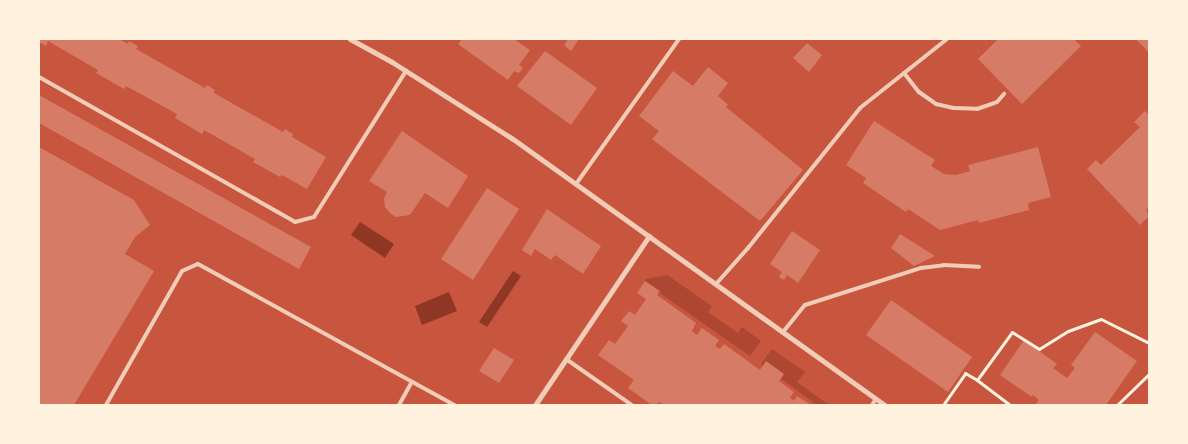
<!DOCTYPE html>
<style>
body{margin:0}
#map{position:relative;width:1188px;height:444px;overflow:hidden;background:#c8553d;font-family:Helvetica,sans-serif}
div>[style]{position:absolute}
.green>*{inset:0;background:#ae4732}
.water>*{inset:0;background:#8f3625}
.building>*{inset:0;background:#d67c66}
.path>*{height:3px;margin:-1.5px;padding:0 1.5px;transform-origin:1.5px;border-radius:1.5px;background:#fff3e0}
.service>*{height:4px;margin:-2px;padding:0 2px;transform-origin:2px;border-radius:2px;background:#f1ccb7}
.minor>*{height:5px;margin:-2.5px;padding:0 2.5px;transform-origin:2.5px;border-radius:2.5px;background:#f1ccb7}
span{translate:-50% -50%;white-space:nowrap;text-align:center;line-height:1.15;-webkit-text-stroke:4.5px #fff3e0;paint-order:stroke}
.frame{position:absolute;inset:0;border:40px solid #fff3e0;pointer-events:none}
</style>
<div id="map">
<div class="green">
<div style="clip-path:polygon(667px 275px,712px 306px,708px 312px,738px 333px,742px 327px,761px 341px,750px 356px,644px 282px,646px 279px)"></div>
<div style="clip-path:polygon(772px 349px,805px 372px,797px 382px,829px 405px,817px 405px,761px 364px)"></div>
</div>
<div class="water">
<div style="clip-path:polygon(360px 222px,394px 244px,385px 258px,351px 235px)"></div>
<div style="clip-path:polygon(513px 271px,521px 276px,487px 327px,479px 322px)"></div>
<div style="clip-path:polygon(449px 292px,457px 311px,422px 325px,415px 306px)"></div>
</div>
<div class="building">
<div style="clip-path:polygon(39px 39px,119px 39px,128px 44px,129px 41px,138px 46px,136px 49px,205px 88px,207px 85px,215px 90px,214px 93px,283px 132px,285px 129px,293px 134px,292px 137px,326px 157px,307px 189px,282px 175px,280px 177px,253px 162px,255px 159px,204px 130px,202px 134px,175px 118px,177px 114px,126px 86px,124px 89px,96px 73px,98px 70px,48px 41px,46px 46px,39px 42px)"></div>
<div style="clip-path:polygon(462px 39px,514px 39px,530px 50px,519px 65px,523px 68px,519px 73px,514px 71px,508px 80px,458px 44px)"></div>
<div style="clip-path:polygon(568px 39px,579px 39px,571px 51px,564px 45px)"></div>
<div style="clip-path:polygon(998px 39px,1074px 39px,1081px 46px,1022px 104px,978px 59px)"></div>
<div style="clip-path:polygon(1135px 39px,1149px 39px,1149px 53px,1141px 44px)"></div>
<div style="clip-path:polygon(807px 43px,822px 55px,809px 72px,793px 58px)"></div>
<div style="clip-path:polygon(545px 51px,597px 88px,571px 125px,517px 86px)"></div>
<div style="clip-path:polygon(708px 67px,728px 83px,718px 96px,728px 105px,726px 107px,803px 170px,760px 221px,652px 139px,659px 131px,639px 116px,673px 71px,693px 86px)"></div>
<div style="clip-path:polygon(39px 95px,311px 247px,299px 269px,39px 123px)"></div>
<div style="clip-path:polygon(1145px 111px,1149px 115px,1149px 207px,1146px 210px,1149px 216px,1140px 225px,1087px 169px,1096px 160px,1101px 165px,1140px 127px,1134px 122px)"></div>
<div style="clip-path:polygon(874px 121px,935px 160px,931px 166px,944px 174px,956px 175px,970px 171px,968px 165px,1038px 147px,1051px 197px,1028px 203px,1029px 210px,979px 223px,978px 220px,940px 230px,908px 209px,906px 212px,863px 183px,866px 178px,846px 165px)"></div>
<div style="clip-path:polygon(402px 131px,468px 176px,448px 208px,425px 193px,410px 215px,396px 217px,390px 213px,385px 207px,384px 198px,387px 192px,369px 181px)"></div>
<div style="clip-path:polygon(39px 147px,134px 200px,150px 225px,135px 237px,125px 254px,154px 271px,74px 405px,39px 405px)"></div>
<div style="clip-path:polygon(487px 188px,519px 209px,473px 280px,441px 259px)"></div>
<div style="clip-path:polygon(547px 209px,601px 246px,583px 274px,555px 255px,551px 260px,535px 249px,531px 256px,522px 250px)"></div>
<div style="clip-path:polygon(792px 231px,820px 250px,798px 283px,787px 275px,784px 280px,779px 277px,782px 272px,770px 264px)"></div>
<div style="clip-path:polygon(900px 234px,935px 256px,914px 266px,891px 248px)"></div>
<div style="clip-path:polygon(645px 281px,660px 291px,657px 295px,696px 323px,692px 331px,697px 335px,702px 328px,719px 340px,715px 346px,720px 349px,724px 344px,760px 370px,766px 361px,784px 374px,779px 381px,794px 392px,790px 398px,794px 401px,797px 396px,811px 405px,663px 405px,659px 402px,656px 405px,652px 405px,628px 388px,634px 380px,598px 355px,609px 340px,615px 344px,628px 326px,621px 321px,629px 311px,635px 315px,646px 299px,637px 293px)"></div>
<div style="clip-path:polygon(891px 300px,972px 357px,948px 392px,866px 335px)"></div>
<div style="clip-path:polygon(1095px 332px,1137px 361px,1106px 405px,1035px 405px,1039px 400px,1033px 395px,1032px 397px,1000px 375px,1024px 340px,1057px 364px,1053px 368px,1067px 378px,1075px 368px,1071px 365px)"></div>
<div style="clip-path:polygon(494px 348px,514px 360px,499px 383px,479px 371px)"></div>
</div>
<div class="path">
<div style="left:943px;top:405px;width:39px;rotate:-55deg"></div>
<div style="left:965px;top:373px;width:14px;rotate:30deg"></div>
<div style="left:1010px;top:405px;width:41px;rotate:-142.9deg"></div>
<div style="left:977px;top:380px;width:59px;rotate:-53.9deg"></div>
<div style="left:1012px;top:332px;width:32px;rotate:32deg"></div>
<div style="left:1039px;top:349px;width:34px;rotate:-32deg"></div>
<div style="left:1068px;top:331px;width:35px;rotate:-20deg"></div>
<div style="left:1101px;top:319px;width:54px;rotate:26.6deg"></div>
<div style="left:1117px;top:405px;width:45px;rotate:-44.1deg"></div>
</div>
<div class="service">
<div style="left:904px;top:73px;width:24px;rotate:52deg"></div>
<div style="left:919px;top:92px;width:21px;rotate:35deg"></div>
<div style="left:936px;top:104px;width:18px;rotate:13deg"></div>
<div style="left:954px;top:108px;width:23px;rotate:2deg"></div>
<div style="left:977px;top:109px;width:21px;rotate:-19deg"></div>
<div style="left:997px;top:102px;width:11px;rotate:-49deg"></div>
<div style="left:39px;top:77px;width:294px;rotate:29.5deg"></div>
<div style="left:295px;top:222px;width:20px;rotate:-15deg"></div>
<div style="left:314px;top:217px;width:173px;rotate:-57.8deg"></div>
<div style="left:576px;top:184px;width:178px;rotate:-54.6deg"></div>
<div style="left:716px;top:284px;width:48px;rotate:-48.4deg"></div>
<div style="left:748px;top:248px;width:179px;rotate:-51.3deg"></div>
<div style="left:860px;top:108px;width:111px;rotate:-38.4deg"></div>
<div style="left:783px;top:332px;width:35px;rotate:-51deg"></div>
<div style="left:805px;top:305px;width:122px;rotate:-17.7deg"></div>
<div style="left:921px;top:268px;width:23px;rotate:-7deg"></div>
<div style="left:944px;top:265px;width:35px;rotate:3deg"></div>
<div style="left:566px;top:359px;width:80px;rotate:34.9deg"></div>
<div style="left:106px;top:405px;width:154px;rotate:-60.4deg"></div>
<div style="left:182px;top:271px;width:17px;rotate:-24deg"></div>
<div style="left:198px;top:264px;width:293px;rotate:28.8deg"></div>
<div style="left:399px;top:405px;width:26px;rotate:-61deg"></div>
<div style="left:872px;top:405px;width:7px;rotate:-56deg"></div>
</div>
<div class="minor">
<div style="left:350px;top:39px;width:48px;rotate:28.7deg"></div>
<div style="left:392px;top:62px;width:143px;rotate:32.5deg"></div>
<div style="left:513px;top:139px;width:457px;rotate:35.6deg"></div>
<div style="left:535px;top:405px;width:204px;rotate:-56deg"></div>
</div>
<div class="frame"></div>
</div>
